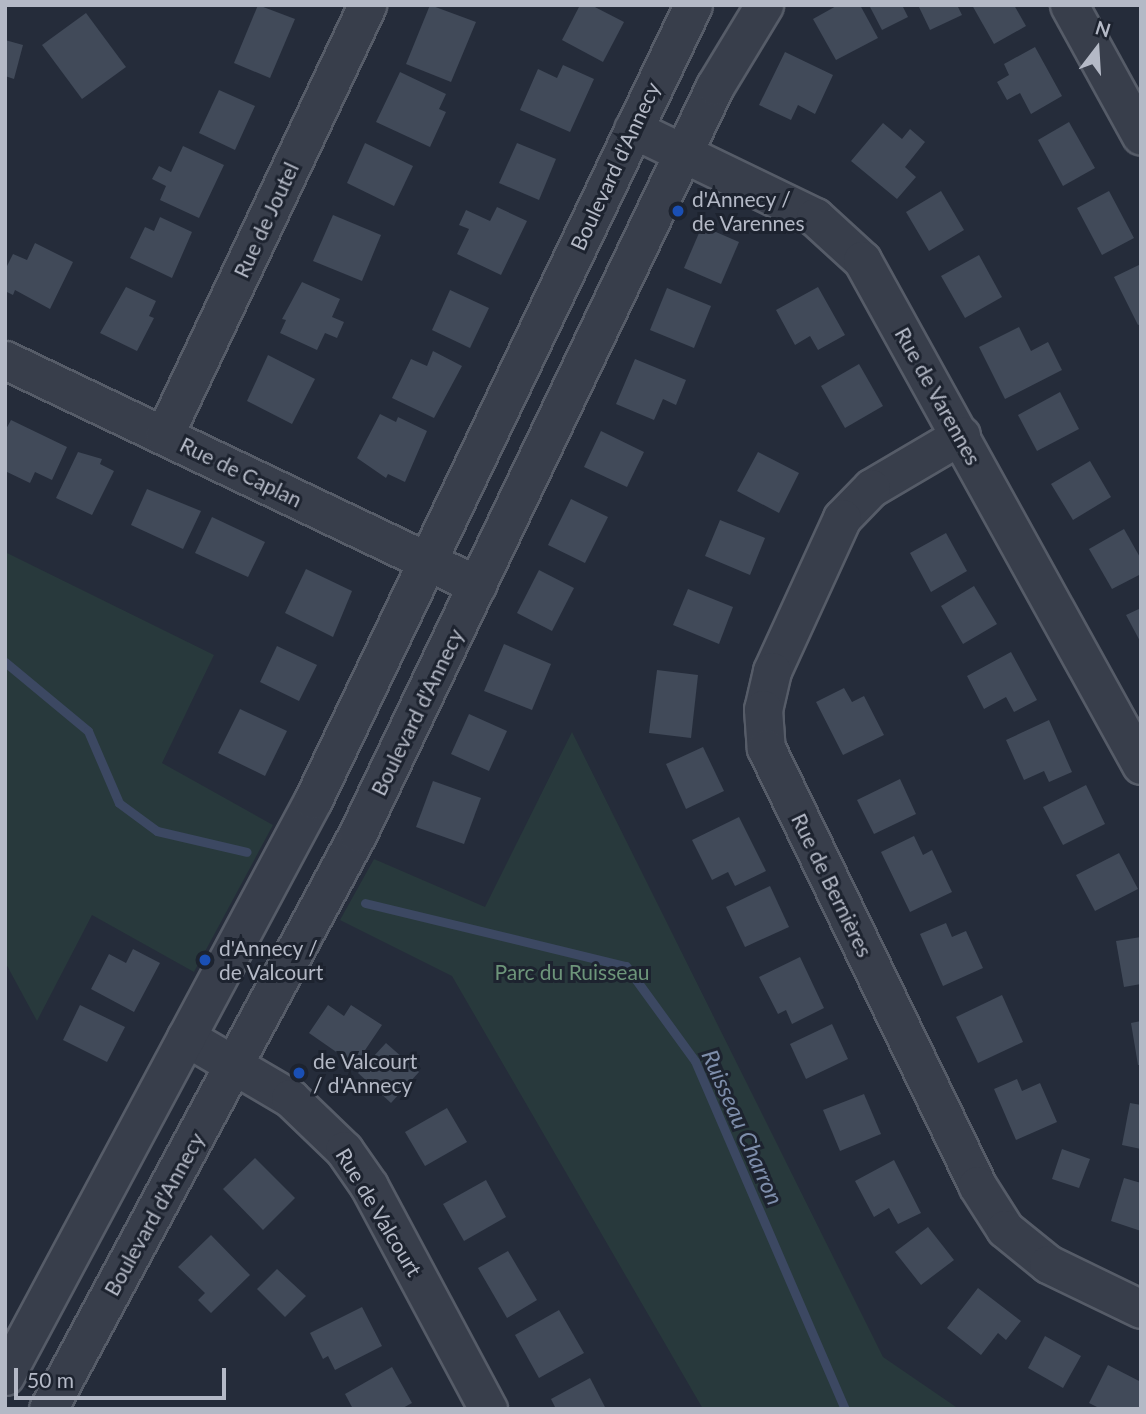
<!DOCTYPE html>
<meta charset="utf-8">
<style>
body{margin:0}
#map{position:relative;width:1146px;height:1414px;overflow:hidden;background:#252c3a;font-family:Lato,sans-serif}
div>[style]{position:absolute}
.green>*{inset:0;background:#28393c}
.stream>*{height:9px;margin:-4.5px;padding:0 4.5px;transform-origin:4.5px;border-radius:4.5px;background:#3c4862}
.building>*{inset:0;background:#414a59}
.roads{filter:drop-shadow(2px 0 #565c68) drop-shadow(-2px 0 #565c68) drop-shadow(0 2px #565c68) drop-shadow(0 -2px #565c68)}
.minor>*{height:37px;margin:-18.5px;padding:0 18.5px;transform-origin:18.5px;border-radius:18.5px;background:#383e4b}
.dots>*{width:19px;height:19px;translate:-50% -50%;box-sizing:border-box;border:4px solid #1d232f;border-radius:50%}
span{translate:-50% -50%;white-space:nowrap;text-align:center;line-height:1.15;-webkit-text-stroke:6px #1d232f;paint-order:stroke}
.street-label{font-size:21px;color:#b4b9c6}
.poi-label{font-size:21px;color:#b4b9c6}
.left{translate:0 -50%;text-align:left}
.park-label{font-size:21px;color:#6d957a}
.water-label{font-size:23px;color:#7e8eab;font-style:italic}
.frame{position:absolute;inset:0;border:7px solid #b4b9c6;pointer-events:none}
.north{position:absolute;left:1062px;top:14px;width:70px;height:70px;-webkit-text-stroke:5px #1d232f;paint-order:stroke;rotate:17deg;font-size:19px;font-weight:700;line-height:28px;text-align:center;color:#b4b9c6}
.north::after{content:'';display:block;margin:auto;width:24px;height:32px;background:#b4b9c6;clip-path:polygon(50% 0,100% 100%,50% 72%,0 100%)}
.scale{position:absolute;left:14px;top:1368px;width:212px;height:32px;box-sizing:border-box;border:4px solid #b4b9c6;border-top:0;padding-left:9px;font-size:21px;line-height:24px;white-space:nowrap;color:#b4b9c6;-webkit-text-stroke:5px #1d232f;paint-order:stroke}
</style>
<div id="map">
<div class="green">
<div style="clip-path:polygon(5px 552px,214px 655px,162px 763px,273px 825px,194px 972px,92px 915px,37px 1021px,5px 962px)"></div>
<div style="clip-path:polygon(572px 732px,883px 1357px,959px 1409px,703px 1409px,452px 976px,340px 920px,374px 859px,485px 907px)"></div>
</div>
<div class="stream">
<div style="left:5px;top:662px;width:108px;rotate:39.7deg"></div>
<div style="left:88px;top:731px;width:78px;rotate:66.7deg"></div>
<div style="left:119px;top:803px;width:47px;rotate:36.4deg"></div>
<div style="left:157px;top:831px;width:92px;rotate:13.1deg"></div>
<div style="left:365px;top:903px;width:268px;rotate:13.6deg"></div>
<div style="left:626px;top:966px;width:117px;rotate:54deg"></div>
<div style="left:695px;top:1061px;width:379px;rotate:66.7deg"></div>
</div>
<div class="building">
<div style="clip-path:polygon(258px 5px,295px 19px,270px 78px,234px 63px)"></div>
<div style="clip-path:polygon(430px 5px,476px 22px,451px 82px,406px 64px)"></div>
<div style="clip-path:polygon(580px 5px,591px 5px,624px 22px,603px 62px,562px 40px)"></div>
<div style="clip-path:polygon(838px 5px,860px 5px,878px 38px,836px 60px,813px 19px)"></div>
<div style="clip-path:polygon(869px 5px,902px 5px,908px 17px,882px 30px)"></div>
<div style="clip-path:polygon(918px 5px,957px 5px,962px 15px,930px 30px)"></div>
<div style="clip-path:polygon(972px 5px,1014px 5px,1026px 26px,994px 44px)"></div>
<div style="clip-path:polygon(86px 13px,126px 67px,82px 99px,42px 45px)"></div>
<div style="clip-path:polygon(5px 40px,23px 45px,14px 79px,5px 76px)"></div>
<div style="clip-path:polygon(1035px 47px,1062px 96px,1031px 114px,1020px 93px,1007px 100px,997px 82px,1009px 75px,1004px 64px)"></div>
<div style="clip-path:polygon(785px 52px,833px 75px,815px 114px,798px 105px,791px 120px,759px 105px)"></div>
<div style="clip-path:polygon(563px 65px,594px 79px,570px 132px,520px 110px,538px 69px,557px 78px)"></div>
<div style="clip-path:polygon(400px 72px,446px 94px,439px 109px,446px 112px,430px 147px,376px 122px)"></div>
<div style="clip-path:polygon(219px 90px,255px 106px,235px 150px,199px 133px)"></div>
<div style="clip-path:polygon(1069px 122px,1095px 168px,1063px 186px,1038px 140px)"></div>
<div style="clip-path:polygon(883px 123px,902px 139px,910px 129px,925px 142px,905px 167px,916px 177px,897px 199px,851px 161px)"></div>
<div style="clip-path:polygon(365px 143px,413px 166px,394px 206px,347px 183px)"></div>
<div style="clip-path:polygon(517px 143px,556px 159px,539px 200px,499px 183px)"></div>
<div style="clip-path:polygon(183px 146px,224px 165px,199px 218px,160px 200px,166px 186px,152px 179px,159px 166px,171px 172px)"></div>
<div style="clip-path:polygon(941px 191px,964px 230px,929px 251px,906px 212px)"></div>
<div style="clip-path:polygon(1109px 191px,1134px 238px,1102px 255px,1077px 208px)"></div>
<div style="clip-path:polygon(497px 207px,527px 221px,501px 275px,457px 254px,469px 229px,459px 225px,466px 210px,490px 221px)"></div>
<div style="clip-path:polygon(333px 215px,381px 235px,362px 281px,313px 261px)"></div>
<div style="clip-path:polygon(160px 217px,192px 232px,172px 278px,130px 258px,145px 227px,154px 231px)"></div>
<div style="clip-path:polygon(702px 226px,739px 242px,721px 284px,684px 268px)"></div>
<div style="clip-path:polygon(35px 243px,73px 262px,50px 309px,15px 290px,13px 295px,5px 291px,5px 270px,13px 254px,27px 260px)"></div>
<div style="clip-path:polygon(979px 255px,1002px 297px,965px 318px,941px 276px)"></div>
<div style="clip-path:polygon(1141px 264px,1141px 324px,1138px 325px,1114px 277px)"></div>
<div style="clip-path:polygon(302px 282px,340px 299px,332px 317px,344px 322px,337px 338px,325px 333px,317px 350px,280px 333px,286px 320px,282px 319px)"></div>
<div style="clip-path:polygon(126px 287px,156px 301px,149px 316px,154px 318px,137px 351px,100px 333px)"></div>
<div style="clip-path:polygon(818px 287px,845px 335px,818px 350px,810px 336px,795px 345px,776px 310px)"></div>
<div style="clip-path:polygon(667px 288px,711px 306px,694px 348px,650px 330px)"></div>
<div style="clip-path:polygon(450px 290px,489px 308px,470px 348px,432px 330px)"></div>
<div style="clip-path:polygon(1019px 327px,1031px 351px,1048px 342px,1062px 370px,1005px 399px,979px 347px)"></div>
<div style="clip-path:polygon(433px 351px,462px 366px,434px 418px,392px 398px,411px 359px,427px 366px)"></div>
<div style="clip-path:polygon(268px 355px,315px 379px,292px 424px,247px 401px)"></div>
<div style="clip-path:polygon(635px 359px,686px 380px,676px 405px,663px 399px,654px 420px,616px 404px)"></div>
<div style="clip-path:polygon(859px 364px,883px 406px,845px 428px,821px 386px)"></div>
<div style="clip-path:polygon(1060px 392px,1079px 429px,1037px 451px,1018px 415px)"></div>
<div style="clip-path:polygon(380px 414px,396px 422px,398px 417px,427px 431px,405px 482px,388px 474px,386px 478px,357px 458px)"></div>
<div style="clip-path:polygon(11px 420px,67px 447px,52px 480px,35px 472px,30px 483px,5px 471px,5px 431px)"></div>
<div style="clip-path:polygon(601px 431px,644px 452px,627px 487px,584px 467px)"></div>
<div style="clip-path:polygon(78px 452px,102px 459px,100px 464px,114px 471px,92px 515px,56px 498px)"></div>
<div style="clip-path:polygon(758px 452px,799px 473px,779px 513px,737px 491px)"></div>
<div style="clip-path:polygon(1090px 461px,1111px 497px,1073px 520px,1051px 484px)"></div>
<div style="clip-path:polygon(147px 489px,201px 511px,183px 549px,131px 525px)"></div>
<div style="clip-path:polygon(571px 499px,608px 517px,585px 563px,548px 545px)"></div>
<div style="clip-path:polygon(212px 517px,265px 542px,248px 577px,195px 553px)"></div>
<div style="clip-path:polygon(720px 520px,765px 538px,750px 575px,705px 556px)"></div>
<div style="clip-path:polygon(1124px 529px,1141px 559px,1141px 574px,1112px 589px,1089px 549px)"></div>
<div style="clip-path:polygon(946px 533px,967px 571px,931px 592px,910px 553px)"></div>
<div style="clip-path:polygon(306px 569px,352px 591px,333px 637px,285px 613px)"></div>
<div style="clip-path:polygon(539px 570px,574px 588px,552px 631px,517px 613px)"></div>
<div style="clip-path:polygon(974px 586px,997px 624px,963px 644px,941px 606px)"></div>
<div style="clip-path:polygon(688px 589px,733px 607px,719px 644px,673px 625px)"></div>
<div style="clip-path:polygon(1141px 608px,1141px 643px,1126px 615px)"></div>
<div style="clip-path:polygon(504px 644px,551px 664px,532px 710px,484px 691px)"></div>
<div style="clip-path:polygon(277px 646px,317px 665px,299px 701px,260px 682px)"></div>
<div style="clip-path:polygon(1011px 652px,1037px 700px,1014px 712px,1006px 697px,984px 709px,967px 676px)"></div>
<div style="clip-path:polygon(657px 670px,698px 675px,691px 738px,649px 733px)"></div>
<div style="clip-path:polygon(844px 688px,852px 702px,864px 696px,884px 735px,843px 755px,816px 702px)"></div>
<div style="clip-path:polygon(240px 709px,287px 731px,265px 776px,218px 753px)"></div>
<div style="clip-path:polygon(469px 714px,507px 731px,489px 771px,451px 754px)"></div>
<div style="clip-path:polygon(1049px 720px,1072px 772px,1049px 782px,1044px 771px,1024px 780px,1006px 740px)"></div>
<div style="clip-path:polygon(703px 747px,724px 791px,686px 809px,666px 764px)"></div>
<div style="clip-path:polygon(900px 779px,916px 814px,874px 834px,857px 800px)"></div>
<div style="clip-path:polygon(433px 781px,481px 798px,464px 844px,416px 827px)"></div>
<div style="clip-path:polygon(1086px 785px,1105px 824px,1063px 845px,1043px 807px)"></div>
<div style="clip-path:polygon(739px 817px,766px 871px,735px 886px,728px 872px,712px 880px,692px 840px)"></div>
<div style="clip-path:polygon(914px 836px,923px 855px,932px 850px,952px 892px,910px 912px,881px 852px)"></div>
<div style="clip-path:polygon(1119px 853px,1138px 889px,1095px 911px,1076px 875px)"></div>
<div style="clip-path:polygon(770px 886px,789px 927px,745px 947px,726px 907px)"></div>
<div style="clip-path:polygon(946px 923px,952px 937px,966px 931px,983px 968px,943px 986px,920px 934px)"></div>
<div style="clip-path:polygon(1141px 937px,1141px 984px,1124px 987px,1116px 941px)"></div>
<div style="clip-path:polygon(133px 949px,160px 963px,134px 1012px,91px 989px,109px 954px,126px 963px)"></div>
<div style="clip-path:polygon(800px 957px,824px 1008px,792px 1024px,786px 1010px,778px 1014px,759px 977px)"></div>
<div style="clip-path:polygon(1002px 995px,1023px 1042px,978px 1063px,956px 1017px)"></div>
<div style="clip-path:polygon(80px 1005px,125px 1027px,107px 1062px,63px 1040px)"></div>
<div style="clip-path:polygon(328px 1005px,344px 1016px,351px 1005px,382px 1025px,355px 1065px,309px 1033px)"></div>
<div style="clip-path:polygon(1141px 1021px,1141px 1065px,1138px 1065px,1131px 1023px)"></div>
<div style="clip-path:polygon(832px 1024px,848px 1059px,806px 1079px,790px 1044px)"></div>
<div style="clip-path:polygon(386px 1043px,419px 1072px,391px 1103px,358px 1073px)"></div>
<div style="clip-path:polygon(1017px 1079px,1022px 1091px,1040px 1083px,1057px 1122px,1016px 1140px,994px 1089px)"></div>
<div style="clip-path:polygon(864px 1094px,881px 1134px,840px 1151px,823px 1110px)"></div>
<div style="clip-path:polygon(1130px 1103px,1141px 1105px,1141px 1149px,1122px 1145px)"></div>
<div style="clip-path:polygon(447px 1108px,467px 1142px,425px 1166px,405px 1132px)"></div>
<div style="clip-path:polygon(1062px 1149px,1090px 1159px,1079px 1188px,1052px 1179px)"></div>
<div style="clip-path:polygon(255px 1158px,295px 1198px,263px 1230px,223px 1189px)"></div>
<div style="clip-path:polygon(894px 1160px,921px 1213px,898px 1224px,889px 1208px,874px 1217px,855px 1181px)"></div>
<div style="clip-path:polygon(1124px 1178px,1141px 1183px,1141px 1231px,1111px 1221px)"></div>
<div style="clip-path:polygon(486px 1180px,506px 1217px,464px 1241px,443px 1204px)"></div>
<div style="clip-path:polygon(928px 1227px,954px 1260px,921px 1285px,895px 1252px)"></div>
<div style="clip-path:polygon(211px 1235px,250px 1275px,211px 1313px,198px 1300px,205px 1293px,178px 1267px)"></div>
<div style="clip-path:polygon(508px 1251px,537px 1300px,507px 1318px,478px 1268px)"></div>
<div style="clip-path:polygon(277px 1269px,306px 1296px,285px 1317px,257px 1289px)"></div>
<div style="clip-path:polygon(978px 1288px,1021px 1321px,1006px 1340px,998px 1333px,981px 1355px,947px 1328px)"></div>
<div style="clip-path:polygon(362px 1307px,382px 1346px,335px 1370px,328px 1356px,323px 1359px,310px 1333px)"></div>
<div style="clip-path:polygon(559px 1310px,584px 1353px,539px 1378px,515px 1335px)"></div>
<div style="clip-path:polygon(1045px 1336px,1081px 1356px,1063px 1388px,1028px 1368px)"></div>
<div style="clip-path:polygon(1108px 1365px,1141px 1382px,1141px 1409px,1101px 1409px,1089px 1403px)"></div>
<div style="clip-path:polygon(392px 1367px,412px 1403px,401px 1409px,353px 1409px,345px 1394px)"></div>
<div style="clip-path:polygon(590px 1378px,606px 1409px,556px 1409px,551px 1399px)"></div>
</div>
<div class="roads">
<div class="minor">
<div style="left:1069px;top:5px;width:149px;rotate:61.2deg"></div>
<div style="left:633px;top:129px;width:202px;rotate:25.8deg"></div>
<div style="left:815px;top:217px;width:64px;rotate:42.5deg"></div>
<div style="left:862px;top:260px;width:577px;rotate:61.08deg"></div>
<div style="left:5px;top:360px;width:523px;rotate:25.49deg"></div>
<div style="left:164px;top:435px;width:476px;rotate:-64.7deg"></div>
<div style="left:961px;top:435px;width:104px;rotate:149.5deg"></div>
<div style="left:871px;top:488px;width:42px;rotate:134deg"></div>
<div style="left:842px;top:518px;width:168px;rotate:114.6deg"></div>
<div style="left:772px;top:671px;width:39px;rotate:103deg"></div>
<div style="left:763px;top:709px;width:39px;rotate:86deg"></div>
<div style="left:766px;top:748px;width:485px;rotate:64.2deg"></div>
<div style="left:977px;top:1185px;width:52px;rotate:57.5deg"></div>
<div style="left:1005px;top:1229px;width:55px;rotate:39.1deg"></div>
<div style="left:1048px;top:1264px;width:103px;rotate:25.8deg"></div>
<div style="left:186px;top:1037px;width:121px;rotate:30.4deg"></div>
<div style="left:290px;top:1098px;width:75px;rotate:43.9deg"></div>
<div style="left:344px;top:1150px;width:44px;rotate:55.2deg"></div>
<div style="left:369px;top:1186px;width:253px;rotate:61.9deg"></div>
<div style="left:5px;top:1376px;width:653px;rotate:-61.87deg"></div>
<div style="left:313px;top:800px;width:881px;rotate:-64.45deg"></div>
<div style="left:48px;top:1409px;width:654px;rotate:-61.71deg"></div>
<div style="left:358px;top:833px;width:828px;rotate:-64.46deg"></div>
<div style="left:715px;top:86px;width:95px;rotate:-58.8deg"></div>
</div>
</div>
<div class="dots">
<div style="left:678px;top:211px;background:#1a4fb4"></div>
<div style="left:205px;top:960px;background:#1a4fb4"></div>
<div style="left:299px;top:1073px;background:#1a4fb4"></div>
</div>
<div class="street-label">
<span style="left:615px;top:166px;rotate:-65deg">Boulevard d'Annecy</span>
<span style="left:266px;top:220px;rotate:-65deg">Rue de Joutel</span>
<span style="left:938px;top:396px;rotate:61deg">Rue de Varennes</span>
<span style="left:241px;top:472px;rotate:26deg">Rue de Caplan</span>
<span style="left:417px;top:712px;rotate:-64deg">Boulevard d'Annecy</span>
<span style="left:832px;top:885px;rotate:64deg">Rue de Bernières</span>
<span style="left:379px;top:1212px;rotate:59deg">Rue de Valcourt</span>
<span style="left:154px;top:1214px;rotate:-61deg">Boulevard d'Annecy</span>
</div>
<div class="poi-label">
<span class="left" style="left:692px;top:211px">d'Annecy /<br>de Varennes</span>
<span class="left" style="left:219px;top:960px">d'Annecy /<br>de Valcourt</span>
<span class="left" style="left:313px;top:1073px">de Valcourt<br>/ d'Annecy</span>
</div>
<div class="park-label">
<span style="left:572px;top:972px">Parc du Ruisseau</span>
</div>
<div class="water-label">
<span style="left:743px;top:1127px;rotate:66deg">Ruisseau Charron</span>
</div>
<div class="frame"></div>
<div class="north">N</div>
<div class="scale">50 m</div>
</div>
